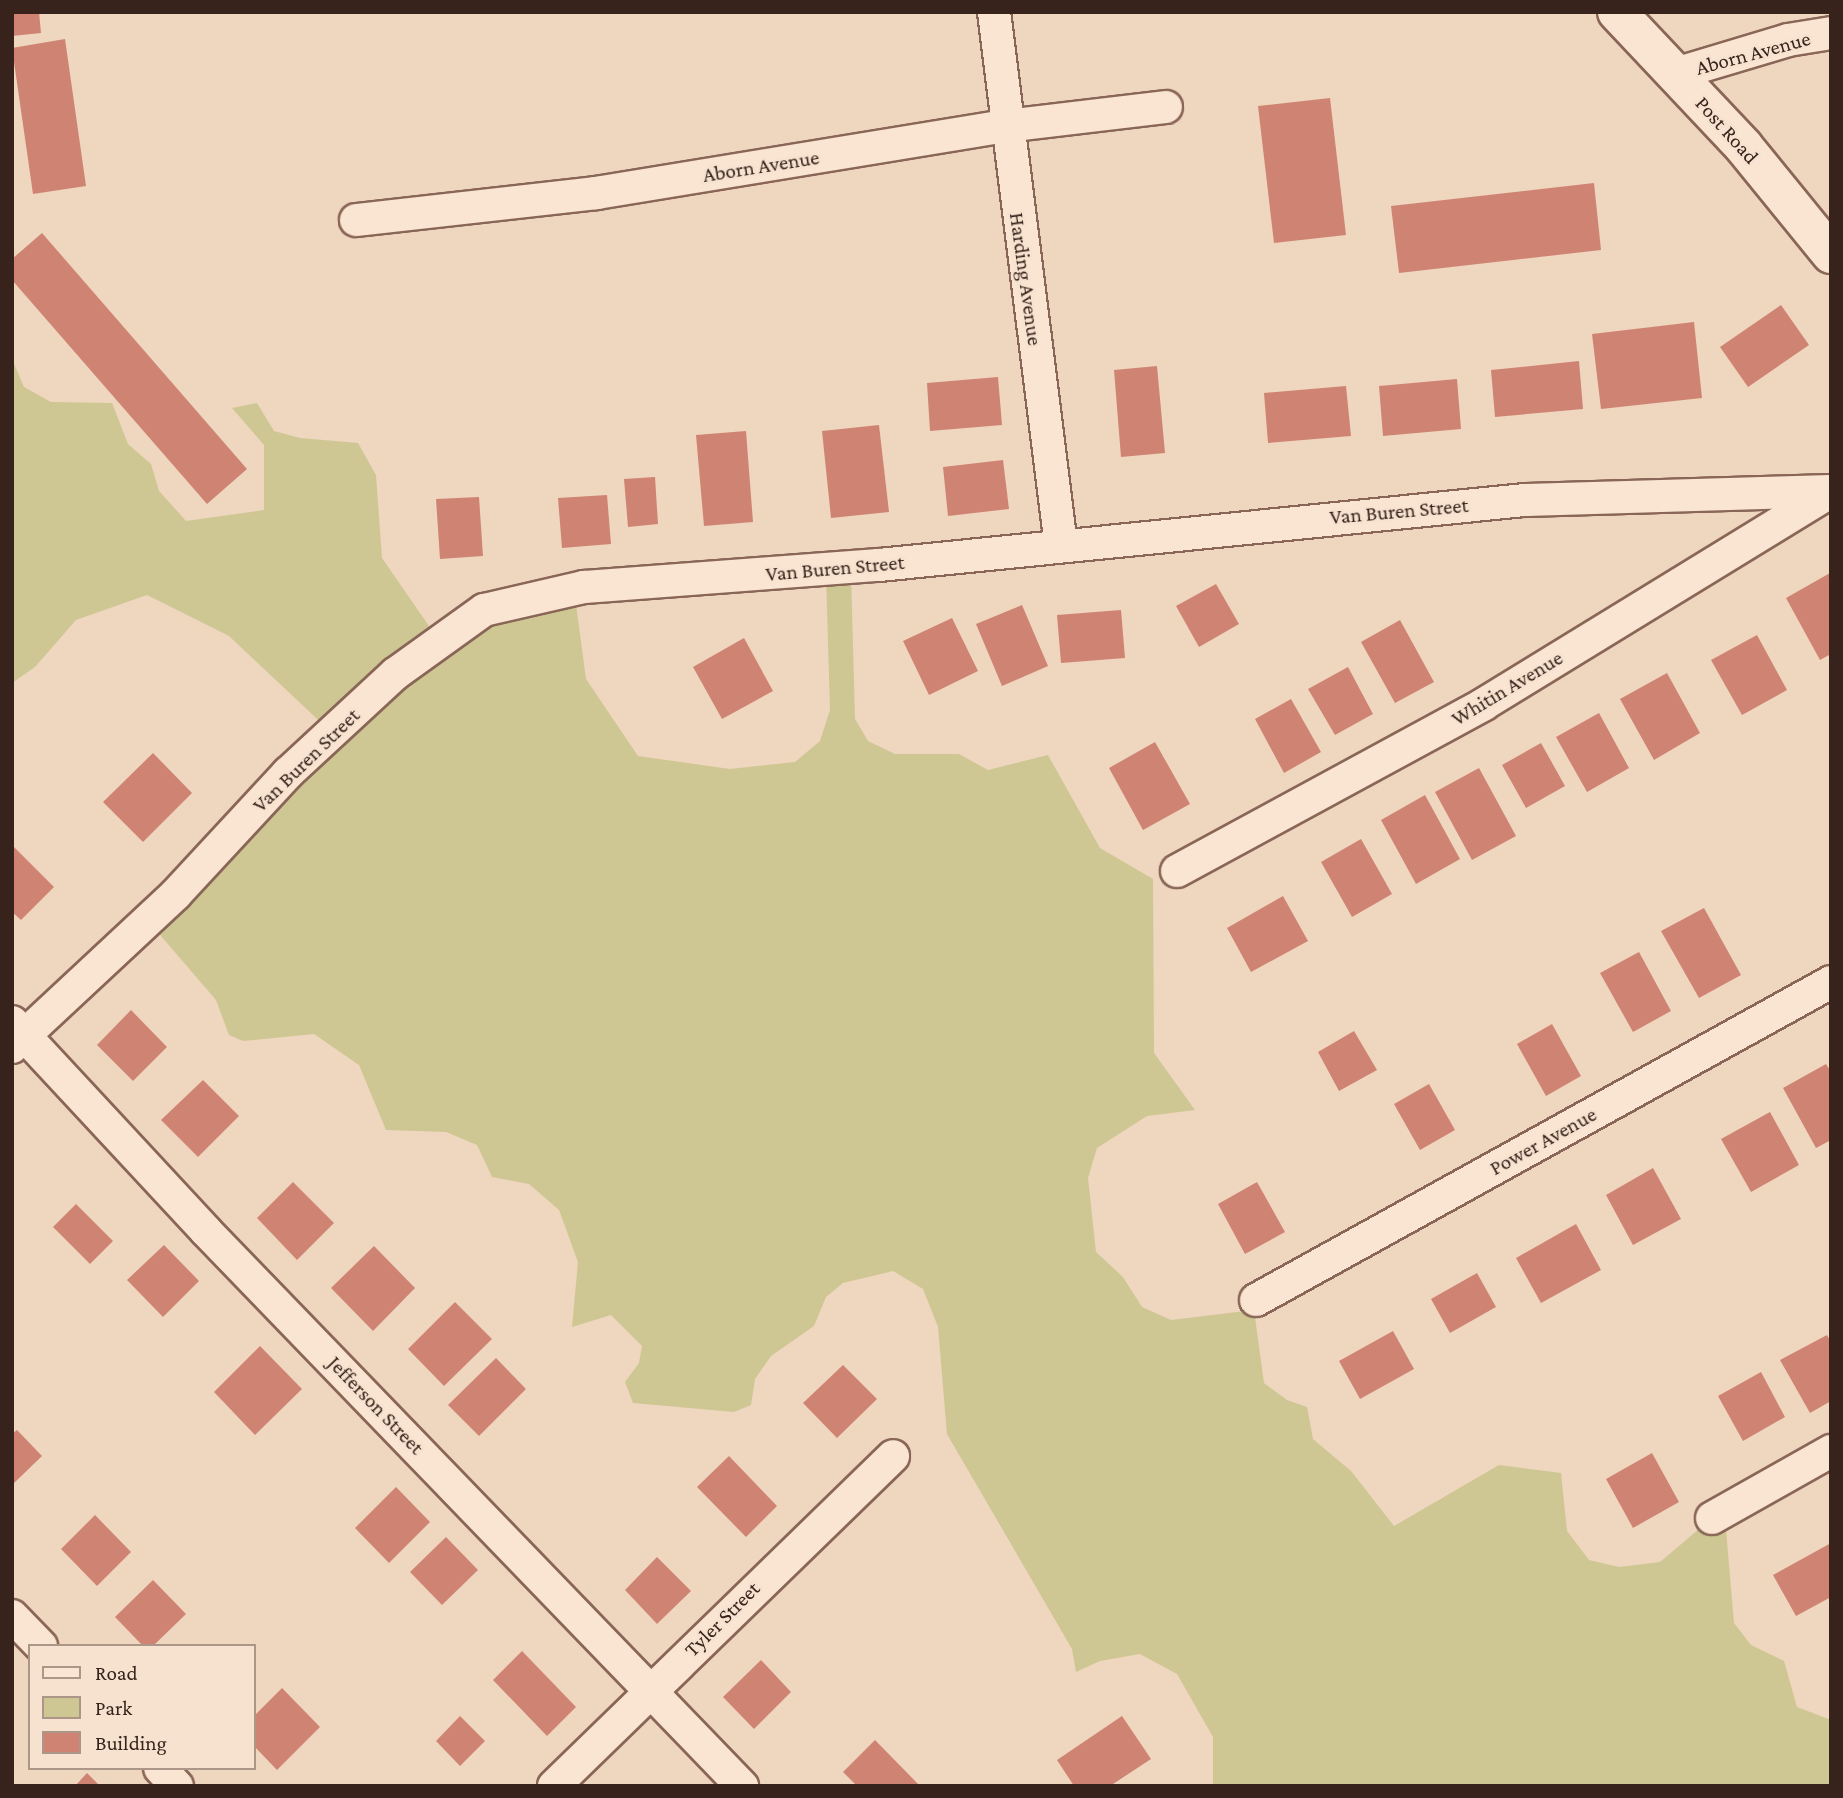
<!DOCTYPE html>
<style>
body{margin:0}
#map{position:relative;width:1843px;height:1798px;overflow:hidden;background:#efd6bf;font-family:"Crimson Pro",serif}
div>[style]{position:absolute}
.green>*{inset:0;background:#cec793}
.building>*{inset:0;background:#cf8473}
.roads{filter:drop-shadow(2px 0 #896657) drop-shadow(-2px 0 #896657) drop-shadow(0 2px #896657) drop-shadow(0 -2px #896657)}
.minor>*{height:32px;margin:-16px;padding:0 16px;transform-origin:16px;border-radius:16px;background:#fae5d2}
.secondary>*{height:38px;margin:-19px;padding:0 19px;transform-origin:19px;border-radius:19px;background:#fae5d2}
span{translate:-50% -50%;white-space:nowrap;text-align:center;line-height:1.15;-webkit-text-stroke:5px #f7e2cf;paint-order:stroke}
.street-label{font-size:21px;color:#38231c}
.frame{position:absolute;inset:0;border:14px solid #38231c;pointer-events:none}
.legend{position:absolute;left:28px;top:1644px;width:228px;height:126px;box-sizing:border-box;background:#f7e2cf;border:2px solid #ab9687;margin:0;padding:9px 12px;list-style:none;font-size:21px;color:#38231c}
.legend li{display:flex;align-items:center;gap:14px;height:35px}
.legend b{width:35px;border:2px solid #ab9687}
</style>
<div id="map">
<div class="green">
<div style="clip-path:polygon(12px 359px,24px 387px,51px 402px,112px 403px,128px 444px,151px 464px,159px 491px,186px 521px,264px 510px,264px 445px,232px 408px,257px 403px,274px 431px,300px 438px,358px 443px,376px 475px,382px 558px,440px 642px,487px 612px,575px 597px,586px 679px,638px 756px,730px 769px,795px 762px,820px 741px,830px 710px,826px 575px,851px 573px,855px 719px,868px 741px,895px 754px,959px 754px,988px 770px,1048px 755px,1100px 848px,1153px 879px,1154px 1053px,1195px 1110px,1147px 1116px,1097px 1148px,1088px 1178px,1096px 1252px,1123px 1277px,1142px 1307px,1171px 1320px,1254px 1310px,1264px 1383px,1287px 1400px,1307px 1407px,1313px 1439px,1351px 1471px,1394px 1526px,1499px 1465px,1561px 1473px,1567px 1531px,1589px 1560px,1619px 1567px,1660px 1562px,1712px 1518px,1725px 1518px,1734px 1623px,1751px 1645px,1784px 1661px,1797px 1707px,1831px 1720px,1831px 1786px,1213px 1786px,1213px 1737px,1177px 1674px,1140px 1654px,1100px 1661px,1076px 1672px,1072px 1649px,947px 1434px,938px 1327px,923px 1289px,893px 1271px,843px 1283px,826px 1297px,814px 1326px,771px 1356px,755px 1379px,751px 1405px,734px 1412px,633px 1403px,625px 1382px,639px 1363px,642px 1346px,611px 1315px,572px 1327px,578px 1262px,559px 1210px,529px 1184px,492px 1177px,477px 1145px,446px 1132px,386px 1130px,359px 1065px,314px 1034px,243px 1041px,229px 1035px,216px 1000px,155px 929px,331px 732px,229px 636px,147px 595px,76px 620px,35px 667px,12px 683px)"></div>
</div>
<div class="building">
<div style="clip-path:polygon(12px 12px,39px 12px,41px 33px,12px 36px)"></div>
<div style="clip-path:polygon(65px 39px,86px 186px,33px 194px,12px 48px)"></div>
<div style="clip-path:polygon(1330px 98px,1346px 235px,1274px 243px,1258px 106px)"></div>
<div style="clip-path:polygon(1594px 183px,1601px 250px,1399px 273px,1391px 206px)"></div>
<div style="clip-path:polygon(42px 233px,247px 469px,207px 504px,12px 280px,12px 259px)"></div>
<div style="clip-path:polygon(1781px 305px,1809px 345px,1748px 387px,1720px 347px)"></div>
<div style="clip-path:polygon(1694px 322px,1702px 398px,1601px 409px,1592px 334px)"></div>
<div style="clip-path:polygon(1579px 361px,1583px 409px,1495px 417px,1491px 370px)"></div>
<div style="clip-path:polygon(1157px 366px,1165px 453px,1121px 457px,1114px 370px)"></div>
<div style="clip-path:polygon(998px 377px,1002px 425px,930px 431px,927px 383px)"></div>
<div style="clip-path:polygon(1457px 379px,1461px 429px,1383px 436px,1379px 386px)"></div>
<div style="clip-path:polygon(1346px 386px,1351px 436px,1268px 443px,1264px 393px)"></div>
<div style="clip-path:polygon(879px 425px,889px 512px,831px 518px,822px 431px)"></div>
<div style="clip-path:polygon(746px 431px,753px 522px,704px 526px,696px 435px)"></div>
<div style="clip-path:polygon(1003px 460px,1009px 509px,948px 516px,943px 467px)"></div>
<div style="clip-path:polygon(655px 477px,658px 524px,628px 527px,624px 479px)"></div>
<div style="clip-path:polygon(607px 495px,611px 544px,562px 548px,558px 498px)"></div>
<div style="clip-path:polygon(479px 497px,483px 556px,440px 559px,436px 499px)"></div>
<div style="clip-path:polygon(1830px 573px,1831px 654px,1820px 660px,1786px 598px)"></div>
<div style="clip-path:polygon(1216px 584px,1239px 624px,1199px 647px,1176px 606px)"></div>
<div style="clip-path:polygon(1022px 605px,1048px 666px,1002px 686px,976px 624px)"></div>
<div style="clip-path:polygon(1121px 610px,1125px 658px,1061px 663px,1057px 615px)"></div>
<div style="clip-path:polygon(952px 618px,978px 671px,929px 695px,903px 641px)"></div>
<div style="clip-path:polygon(1400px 620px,1434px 682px,1395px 703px,1361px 642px)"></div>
<div style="clip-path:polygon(1757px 635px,1787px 690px,1742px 715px,1711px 660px)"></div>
<div style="clip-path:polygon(744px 638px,773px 691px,722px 719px,693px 667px)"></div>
<div style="clip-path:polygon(1348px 667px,1373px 714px,1335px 735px,1308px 689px)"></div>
<div style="clip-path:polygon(1667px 673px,1700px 733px,1654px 760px,1620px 699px)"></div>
<div style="clip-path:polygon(1291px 699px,1321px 752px,1284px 773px,1255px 719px)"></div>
<div style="clip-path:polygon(1599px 713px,1629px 768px,1587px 792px,1556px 737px)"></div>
<div style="clip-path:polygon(1155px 742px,1190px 804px,1143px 830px,1109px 768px)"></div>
<div style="clip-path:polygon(1541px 743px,1565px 786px,1526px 808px,1502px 765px)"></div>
<div style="clip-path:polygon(153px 753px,192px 793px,143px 842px,103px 802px)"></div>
<div style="clip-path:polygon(1479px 768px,1516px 836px,1472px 860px,1435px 792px)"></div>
<div style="clip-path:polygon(1425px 795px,1460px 859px,1416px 884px,1381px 820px)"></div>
<div style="clip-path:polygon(1361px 839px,1392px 894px,1352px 917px,1321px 862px)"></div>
<div style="clip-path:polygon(12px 845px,54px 887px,21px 920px,12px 912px)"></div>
<div style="clip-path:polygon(1283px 896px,1308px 941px,1251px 972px,1227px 928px)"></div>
<div style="clip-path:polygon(1704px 908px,1741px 975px,1699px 998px,1661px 931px)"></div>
<div style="clip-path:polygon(1639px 952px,1671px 1011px,1633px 1032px,1600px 973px)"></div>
<div style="clip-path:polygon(131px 1010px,167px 1047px,133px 1081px,97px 1045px)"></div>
<div style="clip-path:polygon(1552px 1024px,1581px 1076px,1546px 1096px,1517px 1044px)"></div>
<div style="clip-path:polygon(1354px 1031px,1377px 1070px,1339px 1091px,1318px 1052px)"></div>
<div style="clip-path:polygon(1826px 1064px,1831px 1072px,1831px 1140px,1816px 1148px,1783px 1088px)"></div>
<div style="clip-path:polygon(203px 1080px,239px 1116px,198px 1157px,161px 1120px)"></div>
<div style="clip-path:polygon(1429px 1084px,1455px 1130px,1420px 1150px,1394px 1104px)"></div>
<div style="clip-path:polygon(1770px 1112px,1799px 1165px,1751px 1192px,1721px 1139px)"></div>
<div style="clip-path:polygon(1653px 1168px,1681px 1219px,1633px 1245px,1606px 1195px)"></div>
<div style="clip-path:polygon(293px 1182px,334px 1223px,297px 1260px,257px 1218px)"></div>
<div style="clip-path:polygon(1257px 1182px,1285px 1232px,1245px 1254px,1218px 1204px)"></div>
<div style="clip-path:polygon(76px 1204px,113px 1241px,90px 1264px,53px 1227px)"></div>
<div style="clip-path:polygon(1576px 1224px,1601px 1270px,1541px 1303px,1516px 1258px)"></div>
<div style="clip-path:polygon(164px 1245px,199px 1281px,163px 1317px,127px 1280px)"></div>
<div style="clip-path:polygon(374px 1246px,415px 1288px,373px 1331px,331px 1288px)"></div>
<div style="clip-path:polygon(1477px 1273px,1496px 1307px,1450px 1333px,1431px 1299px)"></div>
<div style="clip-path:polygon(455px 1302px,492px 1339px,444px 1386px,408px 1349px)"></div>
<div style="clip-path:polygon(1393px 1331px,1414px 1369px,1360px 1399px,1339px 1361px)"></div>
<div style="clip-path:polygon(1827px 1335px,1831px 1342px,1831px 1401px,1810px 1413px,1780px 1360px)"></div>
<div style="clip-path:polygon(260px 1346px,302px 1389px,255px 1435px,214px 1392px)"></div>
<div style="clip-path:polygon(496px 1358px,526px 1389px,479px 1436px,448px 1405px)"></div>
<div style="clip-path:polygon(843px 1365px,877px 1399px,837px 1438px,803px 1403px)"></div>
<div style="clip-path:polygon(1761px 1372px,1785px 1417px,1743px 1441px,1718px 1396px)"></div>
<div style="clip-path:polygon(17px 1430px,42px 1456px,12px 1485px,12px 1434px)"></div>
<div style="clip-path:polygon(1652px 1453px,1679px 1502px,1633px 1528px,1606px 1479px)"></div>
<div style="clip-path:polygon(729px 1456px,777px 1506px,746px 1537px,697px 1487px)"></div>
<div style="clip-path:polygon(396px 1487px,430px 1522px,389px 1563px,355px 1528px)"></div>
<div style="clip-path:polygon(95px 1515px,131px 1552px,97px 1586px,61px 1549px)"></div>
<div style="clip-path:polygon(446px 1537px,478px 1570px,442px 1605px,410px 1572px)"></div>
<div style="clip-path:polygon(1831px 1543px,1831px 1597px,1796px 1616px,1773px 1575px)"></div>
<div style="clip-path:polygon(657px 1557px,691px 1591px,657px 1624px,625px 1590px)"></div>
<div style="clip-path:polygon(153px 1580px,186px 1614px,153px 1646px,143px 1646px,115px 1617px)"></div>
<div style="clip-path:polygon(522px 1651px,576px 1707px,547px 1736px,493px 1680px)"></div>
<div style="clip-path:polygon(761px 1660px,791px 1692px,754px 1729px,723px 1697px)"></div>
<div style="clip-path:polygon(282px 1688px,320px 1727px,277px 1770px,254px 1746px,254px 1716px)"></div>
<div style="clip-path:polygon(460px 1716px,485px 1741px,460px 1766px,436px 1741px)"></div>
<div style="clip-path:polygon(1122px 1716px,1151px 1759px,1110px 1786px,1074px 1786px,1057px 1760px)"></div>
<div style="clip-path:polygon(875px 1740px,920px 1786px,857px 1786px,843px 1772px)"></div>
<div style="clip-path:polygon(87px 1773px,100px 1786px,75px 1786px)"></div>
</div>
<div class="roads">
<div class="minor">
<div style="left:994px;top:12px;width:537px;rotate:82.84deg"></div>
<div style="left:1675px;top:74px;width:118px;rotate:-16.7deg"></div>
<div style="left:1788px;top:40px;width:44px;rotate:-9.2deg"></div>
<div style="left:356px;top:220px;width:242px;rotate:-6.4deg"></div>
<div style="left:596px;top:193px;width:415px;rotate:-9.3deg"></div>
<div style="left:1006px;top:126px;width:161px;rotate:-6.8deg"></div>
<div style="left:1177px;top:871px;width:349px;rotate:-28.5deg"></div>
<div style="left:1484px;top:704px;width:406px;rotate:-31.5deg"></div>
<div style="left:12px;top:1022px;width:285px;rotate:47.1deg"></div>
<div style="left:206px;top:1231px;width:772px;rotate:46deg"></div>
<div style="left:12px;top:1047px;width:224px;rotate:-43deg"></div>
<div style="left:176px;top:894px;width:165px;rotate:-47.2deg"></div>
<div style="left:288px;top:773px;width:146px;rotate:-42.8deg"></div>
<div style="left:395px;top:674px;width:110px;rotate:-35.7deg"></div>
<div style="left:484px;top:610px;width:103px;rotate:-13deg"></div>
<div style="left:584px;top:587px;width:296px;rotate:-4.3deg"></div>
<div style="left:879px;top:565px;width:649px;rotate:-5.75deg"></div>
<div style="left:1525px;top:500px;width:306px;rotate:-1.7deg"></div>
<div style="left:1256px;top:1300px;width:657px;rotate:-28.94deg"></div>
<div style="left:1712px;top:1518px;width:137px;rotate:-29.4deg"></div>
<div style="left:12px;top:1616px;width:42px;rotate:46deg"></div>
<div style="left:160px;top:1768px;width:25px;rotate:47deg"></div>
<div style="left:554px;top:1786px;width:473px;rotate:-44.2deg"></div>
</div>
<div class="secondary">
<div style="left:1617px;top:12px;width:185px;rotate:46.7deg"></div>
<div style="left:1744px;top:147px;width:138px;rotate:50.9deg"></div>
</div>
</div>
<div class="street-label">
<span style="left:1753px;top:53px;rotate:-15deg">Aborn Avenue</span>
<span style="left:1727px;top:130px;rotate:48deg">Post Road</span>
<span style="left:761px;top:166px;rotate:-9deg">Aborn Avenue</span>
<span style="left:1026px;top:279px;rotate:82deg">Harding Avenue</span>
<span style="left:1399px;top:511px;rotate:-5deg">Van Buren Street</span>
<span style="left:835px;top:568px;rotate:-5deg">Van Buren Street</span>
<span style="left:1507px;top:688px;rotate:-31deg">Whitin Avenue</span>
<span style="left:306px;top:760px;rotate:-44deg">Van Buren Street</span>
<span style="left:1543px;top:1141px;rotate:-29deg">Power Avenue</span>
<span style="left:376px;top:1405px;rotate:46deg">Jefferson Street</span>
<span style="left:722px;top:1619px;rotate:-45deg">Tyler Street</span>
</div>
<div class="frame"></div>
<ul class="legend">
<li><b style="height:9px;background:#fae5d2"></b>Road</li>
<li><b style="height:19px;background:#cec793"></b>Park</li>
<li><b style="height:19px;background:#cf8473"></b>Building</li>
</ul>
</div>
